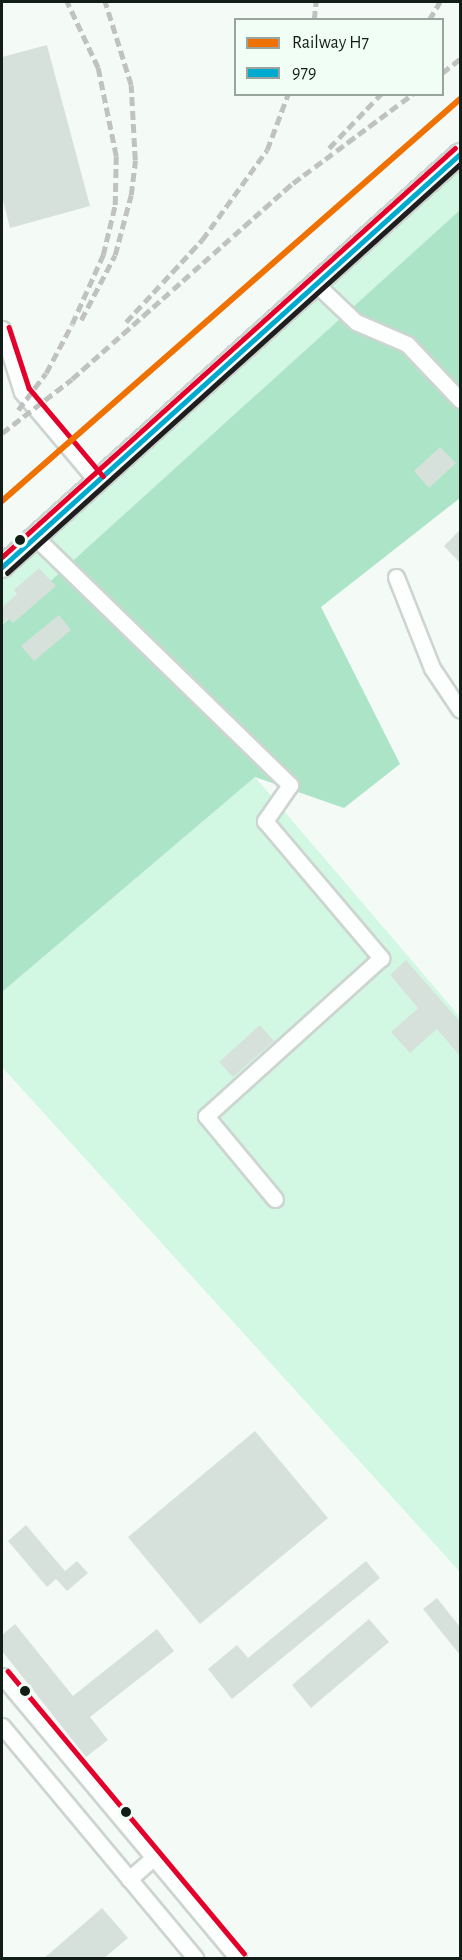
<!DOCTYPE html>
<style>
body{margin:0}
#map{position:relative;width:462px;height:1960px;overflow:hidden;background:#f4fbf7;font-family:"Alegreya Sans",sans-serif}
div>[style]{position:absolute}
.green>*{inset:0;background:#d2f8e3}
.forest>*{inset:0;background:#ace4c7}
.building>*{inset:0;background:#d7e1db}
.roads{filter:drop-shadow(2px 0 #ccd5d0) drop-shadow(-2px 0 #ccd5d0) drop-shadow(0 2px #ccd5d0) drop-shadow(0 -2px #ccd5d0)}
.minor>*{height:15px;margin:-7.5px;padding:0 7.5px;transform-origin:7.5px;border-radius:7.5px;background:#fdfefe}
.major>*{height:20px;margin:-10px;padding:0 10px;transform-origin:10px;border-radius:10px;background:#fdfefe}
.rail>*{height:4.5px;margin-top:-2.25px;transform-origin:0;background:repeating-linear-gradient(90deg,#c0c2c1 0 9px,transparent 0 13.5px)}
.bus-1>*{height:4.5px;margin:-2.25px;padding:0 2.25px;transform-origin:2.25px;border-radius:2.25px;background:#00a9ce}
.bus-2>*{height:4.5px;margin:-2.25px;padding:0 2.25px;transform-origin:2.25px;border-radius:2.25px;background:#1e1e1e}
.bus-3>*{height:4.5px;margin:-2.25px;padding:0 2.25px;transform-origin:2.25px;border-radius:2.25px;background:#e4002b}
.rail-1>*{height:6px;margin:-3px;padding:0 3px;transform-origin:3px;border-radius:3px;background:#ee7101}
.dots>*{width:16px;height:16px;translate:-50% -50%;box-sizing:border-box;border:3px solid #f1fef6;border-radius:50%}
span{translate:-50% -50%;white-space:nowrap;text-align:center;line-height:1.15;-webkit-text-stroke:4.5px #f1fef6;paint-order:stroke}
.frame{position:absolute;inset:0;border:3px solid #121d17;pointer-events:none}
.legend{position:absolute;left:234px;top:18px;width:210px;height:78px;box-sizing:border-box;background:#f1fef6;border:2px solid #98a49d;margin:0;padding:8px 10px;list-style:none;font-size:18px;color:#121d17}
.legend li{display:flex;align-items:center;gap:12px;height:30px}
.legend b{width:30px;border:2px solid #98a49d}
</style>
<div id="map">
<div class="green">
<div style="clip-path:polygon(460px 154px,460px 210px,2px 625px,2px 567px)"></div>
<div style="clip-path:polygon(255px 777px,460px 1017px,460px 1572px,2px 1067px,2px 992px)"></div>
</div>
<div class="forest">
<div style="clip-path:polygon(460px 210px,460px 498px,321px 607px,400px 764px,344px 808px,255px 777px,2px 992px,2px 625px)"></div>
</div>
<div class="building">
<div style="clip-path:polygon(47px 45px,90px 206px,10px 228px,2px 196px,2px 57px)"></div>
<div style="clip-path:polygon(440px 447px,456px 463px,429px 488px,414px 471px)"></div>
<div style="clip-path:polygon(460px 530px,460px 563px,444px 546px)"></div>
<div style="clip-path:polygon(39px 568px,56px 586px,13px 623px,8px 618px,2px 624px,2px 607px,17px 594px,14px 590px)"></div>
<div style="clip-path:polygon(59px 615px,71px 630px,34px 661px,21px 646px)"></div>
<div style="clip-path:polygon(406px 960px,460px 1022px,460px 1056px,437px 1029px,410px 1053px,391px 1032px,418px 1008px,390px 975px)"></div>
<div style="clip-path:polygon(260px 1025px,274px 1041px,233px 1077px,219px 1062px)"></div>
<div style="clip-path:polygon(255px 1431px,328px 1518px,200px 1624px,128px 1537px)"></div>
<div style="clip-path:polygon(26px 1525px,65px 1571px,77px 1561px,88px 1573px,67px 1591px,56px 1579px,47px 1587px,8px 1541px)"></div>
<div style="clip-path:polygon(366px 1561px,380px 1578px,232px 1699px,208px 1669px,237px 1645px,248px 1658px)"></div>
<div style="clip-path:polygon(437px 1598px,460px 1627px,460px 1655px,423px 1609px)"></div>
<div style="clip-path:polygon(369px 1619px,389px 1642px,311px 1708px,292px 1685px)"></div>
<div style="clip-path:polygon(15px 1624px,73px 1696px,157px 1629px,174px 1651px,90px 1717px,108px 1740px,86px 1757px,2px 1651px,2px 1635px)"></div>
<div style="clip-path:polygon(102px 1908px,128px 1938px,103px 1959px,43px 1959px)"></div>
</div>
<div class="roads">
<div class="minor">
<div style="left:315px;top:283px;width:57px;rotate:43.6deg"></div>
<div style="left:356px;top:322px;width:56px;rotate:23.3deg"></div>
<div style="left:407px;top:344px;width:77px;rotate:46.6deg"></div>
<div style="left:2px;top:329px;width:66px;rotate:72.4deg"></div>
<div style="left:22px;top:392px;width:116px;rotate:49.9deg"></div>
<div style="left:35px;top:537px;width:356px;rotate:44.2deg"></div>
<div style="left:290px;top:785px;width:44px;rotate:124.8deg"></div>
<div style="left:265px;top:821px;width:180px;rotate:49.7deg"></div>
<div style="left:381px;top:958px;width:236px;rotate:137.9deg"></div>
<div style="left:206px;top:1116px;width:108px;rotate:50.3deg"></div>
<div style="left:396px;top:577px;width:98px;rotate:68.4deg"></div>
<div style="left:432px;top:668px;width:50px;rotate:56.3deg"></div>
<div style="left:2px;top:1676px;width:368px;rotate:50.1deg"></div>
<div style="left:2px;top:1726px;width:302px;rotate:50.2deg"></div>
<div style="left:129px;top:1879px;width:33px;rotate:-41deg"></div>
</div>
<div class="major">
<div style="left:2px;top:567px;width:617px;rotate:-42.04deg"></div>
</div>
</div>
<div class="rail">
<div style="left:314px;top:20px;width:18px;rotate:-84deg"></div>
<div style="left:429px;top:20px;width:21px;rotate:-59deg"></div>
<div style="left:442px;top:73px;width:23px;rotate:-38deg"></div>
<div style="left:329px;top:148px;width:75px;rotate:-46.1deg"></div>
<div style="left:81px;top:320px;width:73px;rotate:-62.4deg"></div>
<div style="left:115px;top:255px;width:62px;rotate:-75.1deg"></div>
<div style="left:131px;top:195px;width:35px;rotate:-83deg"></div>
<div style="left:135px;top:160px;width:75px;rotate:-93.1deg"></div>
<div style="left:131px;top:85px;width:87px;rotate:-107.4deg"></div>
<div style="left:126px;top:322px;width:112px;rotate:-47.2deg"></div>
<div style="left:202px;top:240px;width:111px;rotate:-54.2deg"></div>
<div style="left:267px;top:150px;width:60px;rotate:-69.4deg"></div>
<div style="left:18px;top:410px;width:46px;rotate:-52.9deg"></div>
<div style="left:46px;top:373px;width:55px;rotate:-62deg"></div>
<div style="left:72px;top:324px;width:76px;rotate:-65.8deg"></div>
<div style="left:103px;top:255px;width:51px;rotate:-76.5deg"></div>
<div style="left:115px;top:205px;width:49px;rotate:-88.8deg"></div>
<div style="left:116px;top:156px;width:90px;rotate:-101.6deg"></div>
<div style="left:98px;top:68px;width:73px;rotate:-115.2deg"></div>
<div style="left:2px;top:433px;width:88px;rotate:-37.6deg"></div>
<div style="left:72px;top:379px;width:295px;rotate:-41.6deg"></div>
<div style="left:293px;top:183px;width:149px;rotate:-36.6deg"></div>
</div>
<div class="bus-1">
<div style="left:2px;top:567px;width:617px;rotate:-42.04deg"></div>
</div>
<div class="bus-2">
<div style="left:7px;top:573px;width:610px;rotate:-42.08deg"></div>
</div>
<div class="bus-3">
<div style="left:9px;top:327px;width:64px;rotate:71.8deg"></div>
<div style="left:29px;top:388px;width:115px;rotate:49.9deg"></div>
<div style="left:2px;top:557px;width:610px;rotate:-42.08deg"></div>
<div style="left:8px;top:1671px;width:368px;rotate:50.1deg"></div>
</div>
<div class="rail-1">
<div style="left:2px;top:501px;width:609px;rotate:-41.27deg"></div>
</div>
<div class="dots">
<div style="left:20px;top:540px;background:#121d17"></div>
<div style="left:25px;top:1691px;background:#121d17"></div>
<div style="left:126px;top:1812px;background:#121d17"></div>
</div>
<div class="frame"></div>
<ul class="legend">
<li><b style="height:8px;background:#ee7101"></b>Railway H7</li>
<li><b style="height:8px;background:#00a9ce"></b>979</li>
</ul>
</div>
